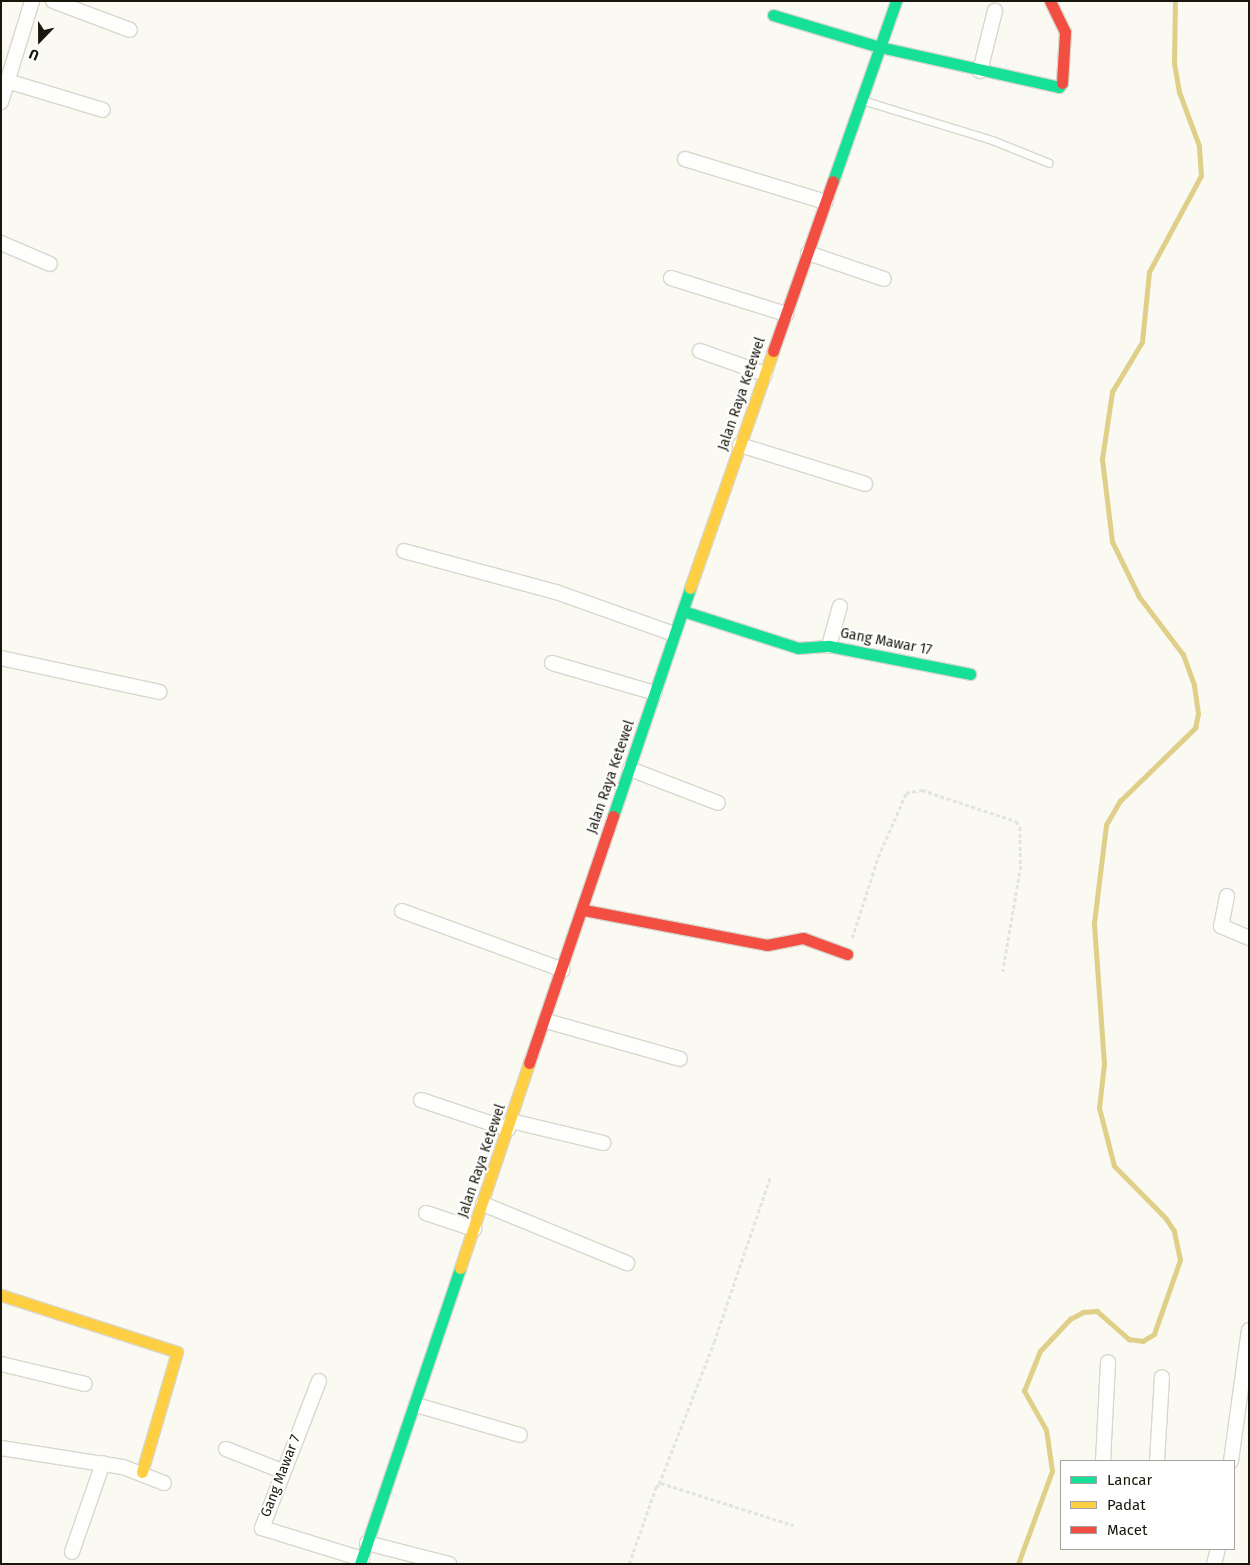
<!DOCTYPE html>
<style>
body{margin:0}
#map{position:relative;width:1250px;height:1565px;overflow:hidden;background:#faf9f2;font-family:"Fira Sans",sans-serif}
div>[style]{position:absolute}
.stream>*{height:4.5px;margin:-2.25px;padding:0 2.25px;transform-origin:2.25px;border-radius:2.25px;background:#e0cf88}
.path>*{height:2.5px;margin-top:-1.25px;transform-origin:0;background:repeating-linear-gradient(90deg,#e3e3e0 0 4px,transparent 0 6.5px)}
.roads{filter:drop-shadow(1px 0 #d8d7ce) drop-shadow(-1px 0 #d8d7ce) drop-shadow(0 1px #d8d7ce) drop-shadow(0 -1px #d8d7ce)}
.lane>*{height:7px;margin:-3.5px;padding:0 3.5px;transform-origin:3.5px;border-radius:3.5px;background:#fefefd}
.street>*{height:14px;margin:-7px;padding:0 7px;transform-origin:7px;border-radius:7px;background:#fefefd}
.fast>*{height:11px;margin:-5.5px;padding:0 5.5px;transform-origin:5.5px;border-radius:5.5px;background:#16e098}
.slow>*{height:11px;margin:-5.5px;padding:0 5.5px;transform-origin:5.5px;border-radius:5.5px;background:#ffcf43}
.jam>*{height:11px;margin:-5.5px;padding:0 5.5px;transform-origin:5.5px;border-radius:5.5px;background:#f24e42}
span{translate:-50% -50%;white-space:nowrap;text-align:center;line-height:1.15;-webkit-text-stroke:4px #fff;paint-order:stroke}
.street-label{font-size:14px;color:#19170c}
.frame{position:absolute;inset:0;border:2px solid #19170c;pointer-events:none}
.legend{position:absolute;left:1060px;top:1460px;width:175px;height:90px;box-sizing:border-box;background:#fff;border:1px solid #a3a29e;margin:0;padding:6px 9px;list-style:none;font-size:15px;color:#19170c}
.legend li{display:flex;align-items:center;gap:10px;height:25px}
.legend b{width:25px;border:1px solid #a3a29e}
.north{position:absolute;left:15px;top:15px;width:50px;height:50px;-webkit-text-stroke:4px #fff;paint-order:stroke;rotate:202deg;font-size:14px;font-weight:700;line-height:20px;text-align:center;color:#19170c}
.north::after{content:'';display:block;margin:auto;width:18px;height:22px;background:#19170c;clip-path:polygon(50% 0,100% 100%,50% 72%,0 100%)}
</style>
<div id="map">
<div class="stream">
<div style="left:1018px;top:1564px;width:99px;rotate:-69.9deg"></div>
<div style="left:1052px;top:1471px;width:41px;rotate:-98.3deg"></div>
<div style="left:1046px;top:1430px;width:45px;rotate:-119.4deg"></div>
<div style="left:1024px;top:1391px;width:43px;rotate:-68.2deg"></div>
<div style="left:1040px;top:1351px;width:44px;rotate:-46.8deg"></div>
<div style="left:1070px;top:1319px;width:15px;rotate:-28deg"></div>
<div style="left:1083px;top:1312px;width:14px;rotate:-4deg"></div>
<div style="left:1097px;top:1311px;width:43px;rotate:41.2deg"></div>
<div style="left:1129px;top:1339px;width:14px;rotate:8deg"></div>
<div style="left:1143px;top:1341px;width:13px;rotate:-32deg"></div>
<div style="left:1154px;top:1334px;width:78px;rotate:-70.6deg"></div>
<div style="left:1180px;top:1260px;width:30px;rotate:-102deg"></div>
<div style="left:1174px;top:1231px;width:14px;rotate:-124deg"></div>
<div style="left:1166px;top:1219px;width:74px;rotate:-134.5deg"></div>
<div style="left:1114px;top:1166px;width:60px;rotate:-104.5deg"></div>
<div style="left:1099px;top:1108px;width:44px;rotate:-83.5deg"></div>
<div style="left:1104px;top:1064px;width:141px;rotate:-94.1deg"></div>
<div style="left:1094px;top:923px;width:99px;rotate:-83deg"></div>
<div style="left:1106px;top:825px;width:28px;rotate:-60deg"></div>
<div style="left:1120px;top:801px;width:105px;rotate:-44.2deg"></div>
<div style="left:1195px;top:728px;width:14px;rotate:-78deg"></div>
<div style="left:1198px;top:714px;width:29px;rotate:-98deg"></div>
<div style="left:1194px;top:685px;width:32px;rotate:-110deg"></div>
<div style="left:1183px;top:655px;width:73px;rotate:-127.2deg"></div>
<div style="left:1139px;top:597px;width:61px;rotate:-116.1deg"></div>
<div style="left:1112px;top:542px;width:84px;rotate:-96.9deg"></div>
<div style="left:1102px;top:459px;width:68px;rotate:-81.5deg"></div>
<div style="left:1112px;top:392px;width:58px;rotate:-59deg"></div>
<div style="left:1142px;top:342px;width:70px;rotate:-84.3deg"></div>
<div style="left:1149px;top:272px;width:109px;rotate:-61.6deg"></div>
<div style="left:1201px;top:176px;width:30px;rotate:-94deg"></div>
<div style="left:1199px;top:146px;width:58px;rotate:-110.3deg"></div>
<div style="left:1179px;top:92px;width:29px;rotate:-100deg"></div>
<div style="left:1174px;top:63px;width:62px;rotate:-89.1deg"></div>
</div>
<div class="path">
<div style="left:852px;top:938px;width:85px;rotate:-72.2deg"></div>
<div style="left:878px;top:857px;width:70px;rotate:-66.4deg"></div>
<div style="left:906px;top:793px;width:16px;rotate:-11deg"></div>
<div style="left:922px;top:790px;width:99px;rotate:18.3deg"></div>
<div style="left:1016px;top:821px;width:7px;rotate:56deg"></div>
<div style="left:1020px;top:827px;width:39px;rotate:89deg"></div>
<div style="left:1021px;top:866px;width:107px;rotate:99.7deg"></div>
<div style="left:659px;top:1484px;width:152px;rotate:-68.8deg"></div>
<div style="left:714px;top:1342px;width:176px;rotate:-71.2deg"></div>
<div style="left:629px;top:1564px;width:82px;rotate:-70.7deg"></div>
<div style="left:656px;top:1487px;width:6px;rotate:-39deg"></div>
<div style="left:661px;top:1483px;width:139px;rotate:17.7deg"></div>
</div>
<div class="roads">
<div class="lane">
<div style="left:862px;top:100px;width:136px;rotate:17.1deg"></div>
<div style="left:992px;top:140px;width:61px;rotate:22deg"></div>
</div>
<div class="street">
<div style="left:53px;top:1px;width:82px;rotate:20.6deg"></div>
<div style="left:980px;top:71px;width:62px;rotate:-76deg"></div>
<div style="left:7px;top:81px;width:100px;rotate:16.8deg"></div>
<div style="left:1px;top:102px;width:106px;rotate:-72.9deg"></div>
<div style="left:685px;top:159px;width:147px;rotate:17deg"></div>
<div style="left:1px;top:243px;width:53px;rotate:23.2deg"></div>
<div style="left:808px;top:253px;width:80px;rotate:18.9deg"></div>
<div style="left:671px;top:278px;width:121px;rotate:17.4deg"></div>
<div style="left:700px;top:351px;width:69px;rotate:19.5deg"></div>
<div style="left:740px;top:445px;width:131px;rotate:17.3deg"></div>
<div style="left:404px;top:551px;width:157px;rotate:15.1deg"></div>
<div style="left:556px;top:592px;width:125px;rotate:19.6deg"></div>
<div style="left:829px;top:646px;width:41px;rotate:-74.6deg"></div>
<div style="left:1px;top:658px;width:162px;rotate:12.1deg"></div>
<div style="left:552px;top:663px;width:107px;rotate:16.2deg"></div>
<div style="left:630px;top:769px;width:94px;rotate:21.1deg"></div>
<div style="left:1227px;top:896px;width:31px;rotate:101deg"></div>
<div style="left:1221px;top:926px;width:30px;rotate:23deg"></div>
<div style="left:402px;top:911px;width:171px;rotate:20.1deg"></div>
<div style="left:546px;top:1021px;width:139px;rotate:15.8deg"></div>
<div style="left:421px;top:1100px;width:92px;rotate:18.4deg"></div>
<div style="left:511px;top:1121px;width:95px;rotate:13.4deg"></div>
<div style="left:483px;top:1204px;width:156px;rotate:22.3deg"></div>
<div style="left:426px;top:1213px;width:51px;rotate:18.4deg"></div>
<div style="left:1px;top:1364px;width:86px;rotate:13.4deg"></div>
<div style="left:319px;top:1381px;width:158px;rotate:111.2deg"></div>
<div style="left:262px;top:1528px;width:105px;rotate:17.2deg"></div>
<div style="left:416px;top:1405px;width:108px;rotate:16.1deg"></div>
<div style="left:1px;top:1448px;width:123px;rotate:8.9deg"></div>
<div style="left:123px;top:1467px;width:44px;rotate:21.3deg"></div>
<div style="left:226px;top:1449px;width:60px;rotate:21.4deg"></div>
<div style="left:1103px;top:1461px;width:99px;rotate:-87.1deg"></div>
<div style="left:1157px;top:1461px;width:84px;rotate:-86.6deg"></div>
<div style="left:1231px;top:1461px;width:132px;rotate:-82.2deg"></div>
<div style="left:367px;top:1543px;width:85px;rotate:14.4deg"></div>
<div style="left:72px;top:1552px;width:94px;rotate:-70.8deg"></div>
<div style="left:1214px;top:1564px;width:16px;rotate:-75deg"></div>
</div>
<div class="fast">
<div style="left:773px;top:15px;width:112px;rotate:16.7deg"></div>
<div style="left:880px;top:47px;width:183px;rotate:12.6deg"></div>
<div style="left:1059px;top:87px;width:5px;rotate:-53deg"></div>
<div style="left:833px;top:181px;width:191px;rotate:-70.7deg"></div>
<div style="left:683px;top:611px;width:121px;rotate:17.8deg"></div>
<div style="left:798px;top:648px;width:31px;rotate:-4deg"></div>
<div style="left:829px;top:646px;width:144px;rotate:11.2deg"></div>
<div style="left:613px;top:816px;width:241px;rotate:-71.3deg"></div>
<div style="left:360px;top:1564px;width:312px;rotate:-71.3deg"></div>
</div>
<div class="slow">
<div style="left:690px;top:588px;width:251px;rotate:-70.7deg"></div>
<div style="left:460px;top:1268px;width:216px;rotate:-71.4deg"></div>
<div style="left:1px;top:1295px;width:185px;rotate:17.9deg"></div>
<div style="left:177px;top:1352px;width:125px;rotate:106.3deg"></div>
</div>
<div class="jam">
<div style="left:1050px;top:1px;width:34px;rotate:64deg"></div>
<div style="left:1065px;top:32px;width:51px;rotate:93.4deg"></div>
<div style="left:773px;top:351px;width:180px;rotate:-70.6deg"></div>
<div style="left:584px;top:910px;width:186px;rotate:10.8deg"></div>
<div style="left:767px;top:945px;width:37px;rotate:-11deg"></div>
<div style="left:803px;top:938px;width:47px;rotate:20deg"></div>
<div style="left:529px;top:1063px;width:261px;rotate:-71.2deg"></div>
</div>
</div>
<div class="street-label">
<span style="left:742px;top:394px;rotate:-71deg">Jalan Raya Ketewel</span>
<span style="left:886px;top:642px;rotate:11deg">Gang Mawar 17</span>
<span style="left:611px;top:777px;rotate:-71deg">Jalan Raya Ketewel</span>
<span style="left:482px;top:1161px;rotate:-71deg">Jalan Raya Ketewel</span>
<span style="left:281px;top:1476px;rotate:-69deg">Gang Mawar 7</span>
</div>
<div class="frame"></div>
<ul class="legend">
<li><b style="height:6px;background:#16e098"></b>Lancar</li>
<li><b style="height:6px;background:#ffcf43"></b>Padat</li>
<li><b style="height:6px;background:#f24e42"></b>Macet</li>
</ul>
<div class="north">U</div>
</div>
